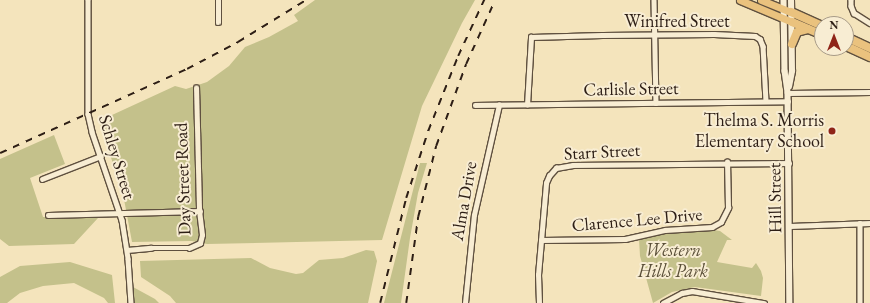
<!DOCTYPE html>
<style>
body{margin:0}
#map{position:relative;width:870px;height:303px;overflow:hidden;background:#f4e4bc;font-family:"EB Garamond",serif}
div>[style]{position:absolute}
.green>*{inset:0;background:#c4c18b}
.roads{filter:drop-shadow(1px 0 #5f503f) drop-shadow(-1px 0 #5f503f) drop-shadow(0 1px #5f503f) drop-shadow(0 -1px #5f503f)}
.minor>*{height:4.5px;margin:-2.25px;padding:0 2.25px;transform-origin:2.25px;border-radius:2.25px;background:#f8edd3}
.tertiary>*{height:5.5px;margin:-2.75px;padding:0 2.75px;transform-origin:2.75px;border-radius:2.75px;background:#f8edd3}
.primary>*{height:7px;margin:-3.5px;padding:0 3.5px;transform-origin:3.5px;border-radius:3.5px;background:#eac27e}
.motorway>*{height:8px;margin:-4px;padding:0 4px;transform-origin:4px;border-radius:4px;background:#eac27e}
.rail>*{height:1.5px;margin-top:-0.75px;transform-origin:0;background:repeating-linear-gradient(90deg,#2d1e15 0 7px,transparent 0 14px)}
.dots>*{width:11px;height:11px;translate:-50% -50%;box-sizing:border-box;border:2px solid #f8edd3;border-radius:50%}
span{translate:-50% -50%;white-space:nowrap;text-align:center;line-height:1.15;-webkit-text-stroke:4px #f8edd3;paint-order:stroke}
.street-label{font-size:18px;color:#2d1e15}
.poi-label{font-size:18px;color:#2d1e15}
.right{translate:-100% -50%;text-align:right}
.park-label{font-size:18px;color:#5a4f38;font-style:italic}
.north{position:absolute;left:814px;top:16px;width:40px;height:40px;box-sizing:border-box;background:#f8edd3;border:1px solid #a79a87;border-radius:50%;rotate:0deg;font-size:11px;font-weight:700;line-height:16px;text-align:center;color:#2d1e15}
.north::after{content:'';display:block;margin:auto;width:14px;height:18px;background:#8f2418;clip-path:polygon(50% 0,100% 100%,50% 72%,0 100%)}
</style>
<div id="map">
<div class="green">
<div style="clip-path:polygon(315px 0,475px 0,462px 23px,422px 106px,382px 240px,207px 244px,192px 241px,132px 242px,123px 194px,99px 121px,175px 86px,186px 89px,207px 82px,229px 66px,245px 47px,269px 37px,298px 21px,294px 15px)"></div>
<div style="clip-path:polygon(54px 135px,65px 164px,30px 178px,43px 217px,98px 218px,74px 244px,9px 246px,0 239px,0 159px)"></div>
<div style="clip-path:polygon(420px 163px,427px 163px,418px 193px,410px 238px,401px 303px,384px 303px)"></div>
<div style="clip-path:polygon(714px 230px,720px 231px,732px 240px,727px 240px,717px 262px,752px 268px,756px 263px,761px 271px,763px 278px,761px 296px,695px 287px,672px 292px,653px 303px,640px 256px,639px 239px,666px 232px)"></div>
<div style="clip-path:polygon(366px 250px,374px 251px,377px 261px,368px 303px,176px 303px,170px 296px,141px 277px,140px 261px,251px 258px,270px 268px,296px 274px,303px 273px,319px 260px,343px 258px)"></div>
<div style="clip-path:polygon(70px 262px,112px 275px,115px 303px,108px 303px,104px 298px,74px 283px,43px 286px,20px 293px,7px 303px,0 303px,0 277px,20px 266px)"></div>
<div style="clip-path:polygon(133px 287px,155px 299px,159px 303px,134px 303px)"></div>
</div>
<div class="roads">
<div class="minor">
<div style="left:88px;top:0;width:114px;rotate:90deg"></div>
<div style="left:88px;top:114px;width:18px;rotate:77deg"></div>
<div style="left:92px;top:132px;width:93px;rotate:71.2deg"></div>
<div style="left:122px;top:220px;width:39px;rotate:81deg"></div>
<div style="left:128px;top:259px;width:44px;rotate:86.1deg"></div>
<div style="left:218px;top:0;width:22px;rotate:90deg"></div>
<div style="left:654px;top:0;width:103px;rotate:88.9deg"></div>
<div style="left:851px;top:0;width:6px;rotate:90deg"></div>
<div style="left:851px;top:6px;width:8px;rotate:67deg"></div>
<div style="left:854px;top:13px;width:19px;rotate:32deg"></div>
<div style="left:788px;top:93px;width:82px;rotate:-0.7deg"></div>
<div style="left:475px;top:105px;width:313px;rotate:-0.7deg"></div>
<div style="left:527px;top:105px;width:68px;rotate:-86.6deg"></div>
<div style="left:531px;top:37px;width:71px;rotate:-1.6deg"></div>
<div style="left:602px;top:35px;width:112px;rotate:-0.5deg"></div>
<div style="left:714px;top:34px;width:41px;rotate:2.8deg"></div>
<div style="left:755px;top:36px;width:6px;rotate:31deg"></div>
<div style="left:760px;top:39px;width:8px;rotate:67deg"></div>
<div style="left:763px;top:46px;width:55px;rotate:86.9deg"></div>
<div style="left:42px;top:179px;width:63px;rotate:-21.3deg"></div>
<div style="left:48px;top:215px;width:152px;rotate:-1.5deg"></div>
<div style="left:860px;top:223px;width:80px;rotate:90deg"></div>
<div style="left:790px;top:226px;width:80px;rotate:-2.1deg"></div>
<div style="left:541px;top:240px;width:84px;rotate:-0.7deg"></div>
<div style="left:625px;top:239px;width:41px;rotate:-12.7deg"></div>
<div style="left:665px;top:230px;width:47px;rotate:-3.7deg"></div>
<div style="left:712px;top:227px;width:10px;rotate:-29deg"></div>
<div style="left:721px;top:222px;width:16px;rotate:-63deg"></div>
<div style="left:728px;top:208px;width:46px;rotate:-91.2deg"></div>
<div style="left:127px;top:250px;width:24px;rotate:-5deg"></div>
<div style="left:151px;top:248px;width:38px"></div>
<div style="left:189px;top:248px;width:12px;rotate:-24deg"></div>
<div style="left:200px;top:243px;width:8px;rotate:-76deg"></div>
<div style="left:202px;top:235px;width:26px;rotate:-97deg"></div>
<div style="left:199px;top:209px;width:121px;rotate:-91.4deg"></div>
<div style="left:465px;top:303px;width:88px;rotate:-84.2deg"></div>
<div style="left:474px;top:215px;width:113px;rotate:-77.2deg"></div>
<div style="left:539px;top:303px;width:28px;rotate:-92deg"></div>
<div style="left:538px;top:275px;width:92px;rotate:-85deg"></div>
<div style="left:546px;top:183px;width:8px;rotate:-67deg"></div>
<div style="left:549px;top:176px;width:11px;rotate:-49deg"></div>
<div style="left:556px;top:168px;width:17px;rotate:-10deg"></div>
<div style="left:573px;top:165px;width:216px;rotate:-0.5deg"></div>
<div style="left:663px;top:303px;width:21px;rotate:-28deg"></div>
<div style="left:682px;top:293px;width:10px;rotate:-11deg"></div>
<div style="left:692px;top:291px;width:73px;rotate:9.5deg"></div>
</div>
<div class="tertiary">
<div style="left:784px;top:0;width:71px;rotate:89.2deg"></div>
<div style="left:785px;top:71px;width:22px;rotate:82deg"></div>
<div style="left:788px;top:93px;width:210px;rotate:89.5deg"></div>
<div style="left:789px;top:87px;width:16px;rotate:-79deg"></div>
<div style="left:792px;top:71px;width:71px;rotate:-90.8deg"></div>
</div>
<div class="primary">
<div style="left:740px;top:0;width:56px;rotate:22.9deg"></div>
<div style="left:761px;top:0;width:32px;rotate:22deg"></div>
</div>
<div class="motorway">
<div style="left:791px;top:12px;width:34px;rotate:24deg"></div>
<div style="left:792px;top:22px;width:33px;rotate:23deg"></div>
<div style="left:846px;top:37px;width:26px;rotate:25deg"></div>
<div style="left:792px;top:44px;width:13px;rotate:-67deg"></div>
<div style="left:797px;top:32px;width:11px;rotate:-15deg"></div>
<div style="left:846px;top:46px;width:26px;rotate:25deg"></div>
</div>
</div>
<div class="rail">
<div style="left:0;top:153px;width:205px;rotate:-24.2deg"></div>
<div style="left:187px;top:69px;width:58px;rotate:-27.9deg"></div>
<div style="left:238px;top:42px;width:80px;rotate:-31.7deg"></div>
<div style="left:380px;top:303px;width:108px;rotate:-76.1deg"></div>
<div style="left:406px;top:198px;width:71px;rotate:-71.8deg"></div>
<div style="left:428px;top:131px;width:81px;rotate:-68.2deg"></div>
<div style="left:458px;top:56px;width:62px;rotate:-65.1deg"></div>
<div style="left:406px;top:303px;width:87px;rotate:-82.1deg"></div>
<div style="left:418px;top:217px;width:73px;rotate:-75.8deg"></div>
<div style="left:436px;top:146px;width:87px;rotate:-69.9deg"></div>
<div style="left:466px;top:64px;width:70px;rotate:-65.6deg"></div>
</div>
<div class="dots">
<div style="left:832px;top:131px;background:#8f2418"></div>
</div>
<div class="street-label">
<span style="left:677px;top:21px">Winifred Street</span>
<span style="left:631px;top:89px;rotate:-1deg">Carlisle Street</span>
<span style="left:602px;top:152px;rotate:-3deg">Starr Street</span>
<span style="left:117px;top:157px;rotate:73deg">Schley Street</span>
<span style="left:183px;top:179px;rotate:-92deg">Day Street Road</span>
<span style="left:775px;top:198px;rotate:-91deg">Hill Street</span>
<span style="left:464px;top:201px;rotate:-80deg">Alma Drive</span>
<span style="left:637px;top:220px;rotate:-5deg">Clarence Lee Drive</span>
</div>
<div class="poi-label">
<span class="right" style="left:824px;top:131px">Thelma S. Morris<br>Elementary School</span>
</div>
<div class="park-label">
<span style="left:673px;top:261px">Western<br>Hills Park</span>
</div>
<div class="north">N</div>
</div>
